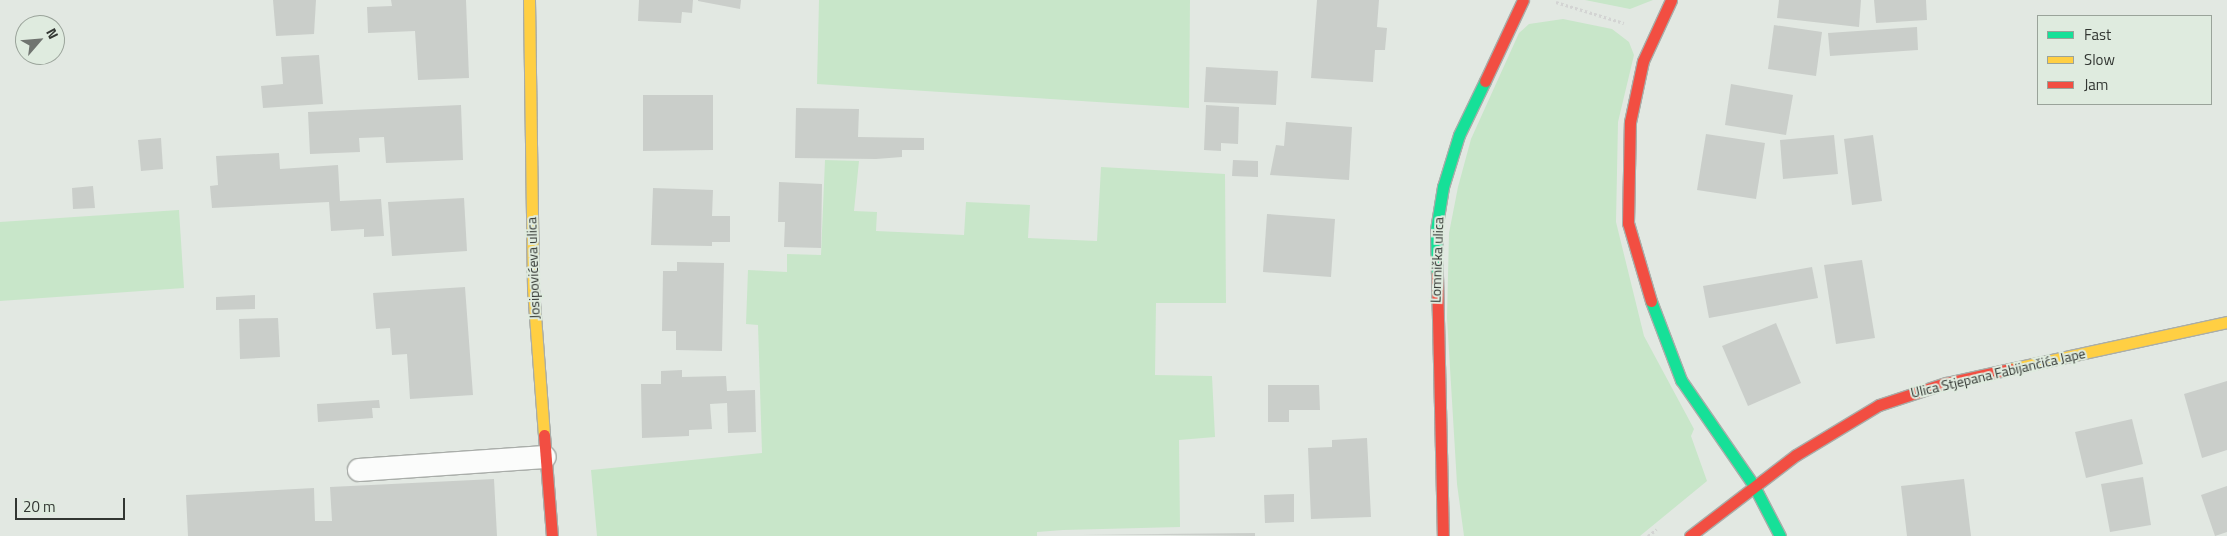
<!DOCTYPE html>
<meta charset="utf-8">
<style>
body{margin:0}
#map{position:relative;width:2227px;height:536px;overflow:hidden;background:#e2e8e2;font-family:"Titillium Web",sans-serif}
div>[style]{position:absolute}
.green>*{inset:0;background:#c8e6c9}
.building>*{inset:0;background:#caceca}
.path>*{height:3px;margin-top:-1.5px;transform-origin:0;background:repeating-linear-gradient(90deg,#d3d4d3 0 2.5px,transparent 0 5px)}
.roads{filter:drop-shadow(1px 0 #a9ada9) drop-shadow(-1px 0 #a9ada9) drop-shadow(0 1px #a9ada9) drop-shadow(0 -1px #a9ada9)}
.lane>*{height:22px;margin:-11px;padding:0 11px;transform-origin:11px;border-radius:11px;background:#fbfcfb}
.fast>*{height:11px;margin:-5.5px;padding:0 5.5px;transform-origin:5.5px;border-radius:5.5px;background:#16e098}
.slow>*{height:11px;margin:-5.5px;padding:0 5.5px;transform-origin:5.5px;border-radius:5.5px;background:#ffcf43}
.jam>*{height:11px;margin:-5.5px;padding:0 5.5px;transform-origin:5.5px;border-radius:5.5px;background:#f24e42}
span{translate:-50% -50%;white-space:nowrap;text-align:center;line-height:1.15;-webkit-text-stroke:4px #dfebdf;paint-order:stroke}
.street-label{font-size:14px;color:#323632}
.legend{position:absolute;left:2037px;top:15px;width:175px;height:90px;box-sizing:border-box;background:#dfebdf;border:1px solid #9aa39a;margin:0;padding:6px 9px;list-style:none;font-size:15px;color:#323632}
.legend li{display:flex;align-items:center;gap:10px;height:25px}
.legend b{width:25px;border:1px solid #9aa39a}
.north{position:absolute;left:15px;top:15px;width:50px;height:50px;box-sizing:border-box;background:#dfebdf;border:1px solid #9aa39a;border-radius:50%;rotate:63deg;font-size:14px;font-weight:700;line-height:20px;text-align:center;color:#323632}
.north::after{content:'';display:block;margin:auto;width:18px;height:22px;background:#707470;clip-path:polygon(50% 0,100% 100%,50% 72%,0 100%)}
.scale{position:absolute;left:15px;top:498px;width:110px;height:22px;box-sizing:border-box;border:2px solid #323632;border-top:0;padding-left:6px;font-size:15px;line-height:18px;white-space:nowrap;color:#323632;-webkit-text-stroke:4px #dfebdf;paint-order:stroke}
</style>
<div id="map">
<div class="green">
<div style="clip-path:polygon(819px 0,1190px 0,1189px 108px,817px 84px)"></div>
<div style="clip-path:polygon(1585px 0,1653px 0,1630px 9px)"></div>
<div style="clip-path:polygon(1563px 19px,1612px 29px,1629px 42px,1634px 55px,1618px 122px,1616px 222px,1644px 336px,1694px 429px,1691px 436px,1707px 481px,1640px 536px,1464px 536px,1457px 484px,1447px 318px,1449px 233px,1458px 187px,1471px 139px,1519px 33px,1529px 24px)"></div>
<div style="clip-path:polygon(825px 160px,859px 161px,854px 211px,877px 212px,876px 231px,964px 235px,966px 202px,1030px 205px,1028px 238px,1097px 241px,1101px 167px,1225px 174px,1226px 303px,1156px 303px,1155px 375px,1212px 376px,1215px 437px,1179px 440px,1180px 527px,1063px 530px,1037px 532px,1037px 536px,597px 536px,591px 470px,762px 453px,758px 325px,746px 324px,748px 270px,787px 272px,787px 254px,821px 255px)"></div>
<div style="clip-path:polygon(179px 210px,184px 288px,0 301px,0 222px)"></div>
</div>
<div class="building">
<div style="clip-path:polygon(273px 0,316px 0,314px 34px,276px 36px)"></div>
<div style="clip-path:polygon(391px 0,466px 0,469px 78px,418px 80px,415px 31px,368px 33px,367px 7px,392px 6px)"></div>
<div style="clip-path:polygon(639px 0,693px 0,692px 13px,682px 12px,681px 23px,638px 21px)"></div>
<div style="clip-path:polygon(741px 0,740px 9px,698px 1px,698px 0)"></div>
<div style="clip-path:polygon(1317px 0,1379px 0,1377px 27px,1387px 28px,1385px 50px,1375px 50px,1373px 82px,1311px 78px)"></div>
<div style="clip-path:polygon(1779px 0,1861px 0,1859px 27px,1777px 18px)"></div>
<div style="clip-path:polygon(1874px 0,1926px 0,1927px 20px,1876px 23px)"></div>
<div style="clip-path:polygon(1774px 25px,1822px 32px,1816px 76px,1768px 69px)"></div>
<div style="clip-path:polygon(1917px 27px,1918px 50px,1830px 56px,1828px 33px)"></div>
<div style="clip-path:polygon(319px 55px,323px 104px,263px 108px,261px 86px,283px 84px,281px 57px)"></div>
<div style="clip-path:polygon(1206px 67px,1278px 71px,1276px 105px,1204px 102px)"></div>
<div style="clip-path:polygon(1731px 84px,1793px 95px,1786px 135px,1725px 125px)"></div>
<div style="clip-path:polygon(643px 95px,713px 95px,713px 150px,643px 151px)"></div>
<div style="clip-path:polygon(461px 105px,463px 160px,386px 163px,384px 137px,359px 138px,360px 152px,310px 154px,308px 112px)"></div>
<div style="clip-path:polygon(1206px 105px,1239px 107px,1238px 144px,1221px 143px,1221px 151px,1204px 150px)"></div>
<div style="clip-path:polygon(796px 108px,859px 109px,858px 137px,924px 138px,924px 150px,902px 150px,902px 157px,876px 159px,795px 158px)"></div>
<div style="clip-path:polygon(1286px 122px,1352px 127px,1349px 180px,1270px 175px,1276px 145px,1284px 146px)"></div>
<div style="clip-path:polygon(1706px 134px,1765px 143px,1756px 199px,1697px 190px)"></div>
<div style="clip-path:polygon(1834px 135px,1838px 174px,1783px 179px,1780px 140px)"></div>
<div style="clip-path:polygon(1873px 135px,1882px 201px,1852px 205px,1844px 139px)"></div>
<div style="clip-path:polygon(161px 138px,163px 169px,141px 171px,138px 140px)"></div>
<div style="clip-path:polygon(279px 153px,280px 169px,338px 165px,340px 201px,381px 199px,384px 236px,364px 237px,364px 229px,331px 231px,329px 202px,212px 208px,210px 186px,218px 185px,216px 156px)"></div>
<div style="clip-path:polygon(1233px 160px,1258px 161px,1258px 177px,1232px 176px)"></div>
<div style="clip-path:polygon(779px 182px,822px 184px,821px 248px,784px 247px,785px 222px,778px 222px)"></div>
<div style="clip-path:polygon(93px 186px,95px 208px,73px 209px,72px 188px)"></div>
<div style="clip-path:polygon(653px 188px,713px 190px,712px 216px,730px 216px,730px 242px,712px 242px,712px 246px,651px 245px)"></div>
<div style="clip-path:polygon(464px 198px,467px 251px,392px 256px,388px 202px)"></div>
<div style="clip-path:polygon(1267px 214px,1335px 219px,1331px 277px,1263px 272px)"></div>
<div style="clip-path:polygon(1862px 260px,1875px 338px,1836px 344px,1824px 265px)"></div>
<div style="clip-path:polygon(677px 262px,724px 263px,722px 351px,676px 350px,676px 331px,662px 331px,663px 271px,677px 271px)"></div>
<div style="clip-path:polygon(1812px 267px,1818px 298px,1709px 318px,1703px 286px)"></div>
<div style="clip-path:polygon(465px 287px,473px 395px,410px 399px,407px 354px,392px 355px,390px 328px,376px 329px,373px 293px)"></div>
<div style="clip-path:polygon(255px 295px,255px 309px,216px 310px,216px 297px)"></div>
<div style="clip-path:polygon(278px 318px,280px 357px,240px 359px,239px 319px)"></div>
<div style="clip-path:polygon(1776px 323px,1801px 383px,1748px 406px,1722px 346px)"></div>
<div style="clip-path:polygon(682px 370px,682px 377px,726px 376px,727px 391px,755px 390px,756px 432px,728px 433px,727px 403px,710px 404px,712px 429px,689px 430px,689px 436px,642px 438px,641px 384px,661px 384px,661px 371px)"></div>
<div style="clip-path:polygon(2227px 381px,2227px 450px,2202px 458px,2184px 394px)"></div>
<div style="clip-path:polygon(1268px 385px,1319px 385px,1320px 410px,1289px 410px,1289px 422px,1268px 422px)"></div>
<div style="clip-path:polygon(379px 400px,380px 408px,372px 408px,373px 418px,318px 422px,317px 404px)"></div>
<div style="clip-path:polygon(2132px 419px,2143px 464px,2086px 478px,2075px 432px)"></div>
<div style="clip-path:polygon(1367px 438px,1371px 517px,1311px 519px,1308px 448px,1332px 447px,1332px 440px)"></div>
<div style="clip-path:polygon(2143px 477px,2151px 525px,2110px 532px,2101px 484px)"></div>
<div style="clip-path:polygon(494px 479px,497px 536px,188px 536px,186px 495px,314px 488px,315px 521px,332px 521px,330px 487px)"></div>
<div style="clip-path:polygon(1964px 479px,1971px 536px,1907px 536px,1901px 486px)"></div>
<div style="clip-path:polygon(2227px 486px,2227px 532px,2215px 536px,2201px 495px)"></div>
<div style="clip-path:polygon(1294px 494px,1294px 522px,1265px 523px,1264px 495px)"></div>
<div style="clip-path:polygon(1255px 533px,1255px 536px,1081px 534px,1156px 534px)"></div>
</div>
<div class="path">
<div style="left:1556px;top:2px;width:71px;rotate:17.2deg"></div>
<div style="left:1648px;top:536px;width:11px;rotate:-38deg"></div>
</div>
<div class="roads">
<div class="lane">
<div style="left:359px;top:470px;width:186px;rotate:-4deg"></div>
</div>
<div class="fast">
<div style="left:1437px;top:275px;width:45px;rotate:-91.3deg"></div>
<div style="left:1436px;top:230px;width:44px;rotate:-80.8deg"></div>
<div style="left:1443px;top:187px;width:54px;rotate:-72.9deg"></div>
<div style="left:1459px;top:135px;width:60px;rotate:-64.3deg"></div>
<div style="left:1651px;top:301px;width:85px;rotate:69.2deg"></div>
<div style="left:1681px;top:380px;width:129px;rotate:55.4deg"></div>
<div style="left:1754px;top:486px;width:56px;rotate:62.5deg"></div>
</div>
<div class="slow">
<div style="left:529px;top:0;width:289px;rotate:89.2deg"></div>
<div style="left:533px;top:289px;width:146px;rotate:85.7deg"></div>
<div style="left:2010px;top:369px;width:222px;rotate:-12.2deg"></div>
</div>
<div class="jam">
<div style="left:1485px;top:81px;width:89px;rotate:-64.9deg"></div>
<div style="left:1437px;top:275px;width:261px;rotate:88.7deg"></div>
<div style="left:1651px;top:301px;width:81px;rotate:-106.4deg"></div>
<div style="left:1628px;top:223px;width:101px;rotate:-88.9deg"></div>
<div style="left:1630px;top:122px;width:62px;rotate:-78deg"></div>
<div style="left:1643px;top:61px;width:67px;rotate:-65.3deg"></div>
<div style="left:544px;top:435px;width:101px;rotate:85.5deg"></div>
<div style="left:1690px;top:536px;width:133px;rotate:-37.4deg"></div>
<div style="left:1796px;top:455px;width:97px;rotate:-31.1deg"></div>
<div style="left:1879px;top:405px;width:71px;rotate:-18.2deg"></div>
<div style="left:1946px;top:383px;width:66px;rotate:-12.3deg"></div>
</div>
</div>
<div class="street-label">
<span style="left:1437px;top:260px;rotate:-88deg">Lomnička ulica</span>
<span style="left:533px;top:268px;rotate:-92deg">Josipovićeva ulica</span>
<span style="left:1998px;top:373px;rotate:-13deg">Ulica Stjepana Fabijančića Jape</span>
</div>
<ul class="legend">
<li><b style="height:6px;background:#16e098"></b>Fast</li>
<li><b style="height:6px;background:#ffcf43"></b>Slow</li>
<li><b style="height:6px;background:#f24e42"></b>Jam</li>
</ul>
<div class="north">N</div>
<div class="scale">20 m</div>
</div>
